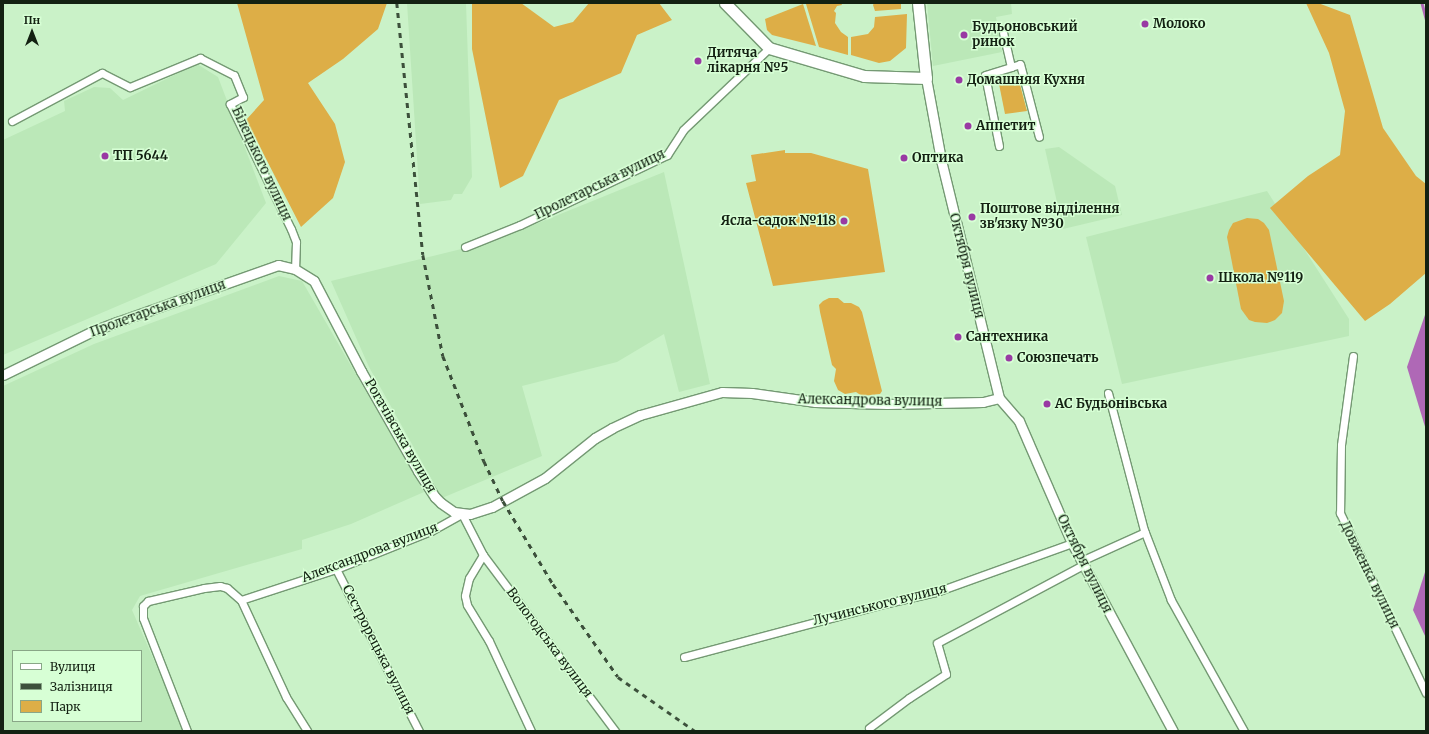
<!DOCTYPE html>
<meta charset="utf-8">
<style>
body{margin:0}
#map{position:relative;width:1429px;height:734px;overflow:hidden;background:#caf2c8;font-family:Merriweather,serif}
div>[style]{position:absolute}
.built>*{inset:0;background:#bbe8b8}
.green>*{inset:0;background:#ddae47}
.water>*{inset:0;background:#af68b6}
.stream>*{height:2.5px;margin:-1.25px;padding:0 1.25px;transform-origin:1.25px;border-radius:1.25px;background:#af68b6}
.roads{filter:drop-shadow(1px 0 #749973) drop-shadow(-1px 0 #749973) drop-shadow(0 1px #749973) drop-shadow(0 -1px #749973)}
.minor>*{height:7px;margin:-3.5px;padding:0 3.5px;transform-origin:3.5px;border-radius:3.5px;background:#fff}
.tertiary>*{height:9px;margin:-4.5px;padding:0 4.5px;transform-origin:4.5px;border-radius:4.5px;background:#fff}
.secondary>*{height:11px;margin:-5.5px;padding:0 5.5px;transform-origin:5.5px;border-radius:5.5px;background:#fff}
.rail>*{height:2.5px;margin-top:-1.25px;transform-origin:0;background:repeating-linear-gradient(90deg,#3c503b 0 5px,transparent 0 10px)}
.dots>*{width:11px;height:11px;translate:-50% -50%;box-sizing:border-box;border:2px solid #d7ffd5;border-radius:50%}
span{translate:-50% -50%;white-space:nowrap;text-align:center;line-height:1.15;-webkit-text-stroke:3px #d7ffd5;paint-order:stroke}
.poi-label{font-size:13px;color:#132112;font-weight:700}
.left{translate:0 -50%;text-align:left}
.right{translate:-100% -50%;text-align:right}
.street-label{font-size:13px;color:#132112}
.frame{position:absolute;inset:0;border:4px solid #132112;pointer-events:none}
.legend{position:absolute;left:12px;top:650px;width:130px;height:72px;box-sizing:border-box;background:#d7ffd5;border:1px solid #89a687;margin:0;padding:5px 7px;list-style:none;font-size:12px;color:#132112}
.legend li{display:flex;align-items:center;gap:8px;height:20px}
.legend b{width:20px;border:1px solid #89a687}
.north{position:absolute;left:12px;top:12px;width:40px;height:40px;-webkit-text-stroke:3px #d7ffd5;paint-order:stroke;rotate:0deg;font-size:11px;font-weight:700;line-height:16px;text-align:center;color:#132112}
.north::after{content:'';display:block;margin:auto;width:14px;height:18px;background:#132112;clip-path:polygon(50% 0,100% 100%,50% 72%,0 100%)}
</style>
<div id="map">
<div class="built">
<div style="clip-path:polygon(407px 3px,466px 3px,472px 177px,462px 194px,454px 194px,451px 200px,420px 204px)"></div>
<div style="clip-path:polygon(927px 3px,1011px 3px,1012px 14px,996px 17px,1002px 52px,933px 66px)"></div>
<div style="clip-path:polygon(197px 64px,218px 77px,266px 203px,216px 264px,3px 355px,3px 140px,65px 111px,64px 101px,94px 87px,110px 88px,123px 100px)"></div>
<div style="clip-path:polygon(1059px 147px,1115px 186px,1122px 215px,1063px 229px,1045px 149px)"></div>
<div style="clip-path:polygon(664px 172px,710px 384px,679px 392px,664px 334px,617px 362px,522px 386px,542px 456px,442px 498px,369px 367px,331px 281px,494px 241px)"></div>
<div style="clip-path:polygon(1267px 191px,1349px 319px,1349px 336px,1122px 384px,1086px 237px)"></div>
<div style="clip-path:polygon(evenodd,279px 276px,302px 281px,424px 492px,351px 524px,302px 540px,302px 549px,140px 596px,132px 610px,185px 731px,3px 731px,3px 386px,94px 344px,279px 276px,13px 651px,141px 651px,141px 721px,13px 721px,13px 651px)"></div>
</div>
<div class="green">
<div style="clip-path:polygon(237px 3px,387px 3px,378px 29px,343px 59px,308px 83px,335px 124px,345px 162px,333px 198px,301px 227px,246px 120px,264px 100px)"></div>
<div style="clip-path:polygon(472px 3px,521px 3px,554px 27px,573px 22px,589px 3px,659px 3px,672px 20px,637px 35px,621px 73px,559px 100px,523px 176px,500px 188px,472px 49px)"></div>
<div style="clip-path:polygon(810px 3px,841px 3px,842px 5px,837px 6px,834px 11px,836px 13px,835px 23px,841px 32px,848px 37px,848px 55px,819px 47px,806px 4px)"></div>
<div style="clip-path:polygon(874px 3px,901px 3px,901px 9px,875px 11px,873px 5px)"></div>
<div style="clip-path:polygon(1306px 3px,1318px 3px,1350px 15px,1383px 128px,1416px 176px,1426px 184px,1426px 273px,1390px 304px,1365px 321px,1270px 208px,1308px 176px,1340px 155px,1345px 111px,1329px 53px)"></div>
<div style="clip-path:polygon(803px 4px,816px 46px,772px 35px,767px 30px,765px 19px)"></div>
<div style="clip-path:polygon(907px 14px,906px 48px,890px 61px,879px 63px,851px 55px,851px 37px,868px 34px,874px 27px,875px 17px)"></div>
<div style="clip-path:polygon(1018px 77px,1027px 111px,1005px 114px,998px 79px)"></div>
<div style="clip-path:polygon(785px 150px,785px 153px,811px 153px,868px 169px,885px 272px,773px 286px,746px 183px,756px 181px,751px 155px)"></div>
<div style="clip-path:polygon(1247px 218px,1258px 219px,1264px 223px,1269px 230px,1284px 301px,1282px 313px,1275px 320px,1267px 323px,1255px 322px,1249px 320px,1241px 309px,1227px 237px,1229px 230px,1233px 223px)"></div>
<div style="clip-path:polygon(829px 298px,838px 298px,844px 303px,851px 303px,859px 307px,862px 312px,882px 391px,880px 394px,862px 396px,856px 392px,845px 394px,838px 390px,834px 381px,836px 369px,832px 365px,820px 312px,819px 305px,823px 301px)"></div>
</div>
<div class="water">
<div style="clip-path:polygon(1426px 312px,1426px 430px,1407px 367px)"></div>
<div style="clip-path:polygon(1425px 572px,1426px 572px,1426px 638px,1413px 610px)"></div>
</div>
<div class="stream">
<div style="left:1422px;top:3px;width:16px;rotate:75deg"></div>
</div>
<div class="roads">
<div class="minor">
<div style="left:1011px;top:67px;width:9px;rotate:-18deg"></div>
<div style="left:1020px;top:64px;width:75px;rotate:75.4deg"></div>
<div style="left:12px;top:121px;width:102px;rotate:-28.1deg"></div>
<div style="left:102px;top:73px;width:31px;rotate:27deg"></div>
<div style="left:130px;top:87px;width:76px;rotate:-22.5deg"></div>
<div style="left:200px;top:58px;width:38px;rotate:27deg"></div>
<div style="left:234px;top:75px;width:24px;rotate:68deg"></div>
<div style="left:243px;top:97px;width:15px;rotate:152deg"></div>
<div style="left:230px;top:104px;width:139px;rotate:64deg"></div>
<div style="left:291px;top:229px;width:14px;rotate:69deg"></div>
<div style="left:296px;top:242px;width:27px;rotate:92deg"></div>
<div style="left:999px;top:146px;width:72px;rotate:-101.2deg"></div>
<div style="left:985px;top:75px;width:27px;rotate:-17deg"></div>
<div style="left:1011px;top:67px;width:35px;rotate:-103deg"></div>
<div style="left:465px;top:247px;width:59px;rotate:-21.8deg"></div>
<div style="left:520px;top:225px;width:163px;rotate:-25.5deg"></div>
<div style="left:667px;top:155px;width:30px;rotate:-57deg"></div>
<div style="left:683px;top:130px;width:119px;rotate:-43.6deg"></div>
<div style="left:1353px;top:356px;width:90px;rotate:97.7deg"></div>
<div style="left:1341px;top:445px;width:68px;rotate:90.8deg"></div>
<div style="left:1340px;top:513px;width:199px;rotate:64.5deg"></div>
<div style="left:1108px;top:393px;width:142px;rotate:75.3deg"></div>
<div style="left:1144px;top:530px;width:75px;rotate:68.9deg"></div>
<div style="left:1171px;top:600px;width:150px;rotate:60.9deg"></div>
<div style="left:483px;top:555px;width:220px;rotate:53.1deg"></div>
<div style="left:1081px;top:561px;width:70px;rotate:-24.4deg"></div>
<div style="left:336px;top:569px;width:182px;rotate:62.9deg"></div>
<div style="left:241px;top:600px;width:107px;rotate:65.1deg"></div>
<div style="left:286px;top:697px;width:40px;rotate:58deg"></div>
<div style="left:684px;top:657px;width:202px;rotate:-14.9deg"></div>
<div style="left:879px;top:605px;width:58px;rotate:-12.8deg"></div>
<div style="left:936px;top:592px;width:145px;rotate:-19.8deg"></div>
<div style="left:869px;top:728px;width:50px;rotate:-36.9deg"></div>
<div style="left:909px;top:698px;width:44px;rotate:-33deg"></div>
<div style="left:946px;top:674px;width:32px;rotate:-106deg"></div>
<div style="left:937px;top:643px;width:166px;rotate:-28.1deg"></div>
<div style="left:187px;top:731px;width:121px;rotate:-111.3deg"></div>
<div style="left:143px;top:618px;width:12px;rotate:-90deg"></div>
<div style="left:143px;top:606px;width:7px;rotate:-45deg"></div>
<div style="left:148px;top:601px;width:57px;rotate:-13.1deg"></div>
<div style="left:204px;top:588px;width:16px;rotate:-7deg"></div>
<div style="left:220px;top:586px;width:7px;rotate:16deg"></div>
<div style="left:227px;top:588px;width:18px;rotate:41deg"></div>
<div style="left:241px;top:600px;width:100px;rotate:-18.1deg"></div>
<div style="left:336px;top:569px;width:102px;rotate:-21.8deg"></div>
<div style="left:431px;top:531px;width:35px;rotate:-29deg"></div>
<div style="left:462px;top:514px;width:46px;rotate:62.9deg"></div>
<div style="left:483px;top:555px;width:27px;rotate:121deg"></div>
<div style="left:469px;top:578px;width:18px;rotate:103deg"></div>
<div style="left:465px;top:596px;width:9px;rotate:77deg"></div>
<div style="left:467px;top:605px;width:42px;rotate:58.6deg"></div>
<div style="left:489px;top:641px;width:99px;rotate:65deg"></div>
</div>
<div class="tertiary">
<div style="left:926px;top:78px;width:83px;rotate:79.6deg"></div>
<div style="left:941px;top:160px;width:245px;rotate:76.3deg"></div>
<div style="left:999px;top:398px;width:30px;rotate:49deg"></div>
<div style="left:1019px;top:421px;width:133px;rotate:66.5deg"></div>
<div style="left:1072px;top:543px;width:213px;rotate:61.8deg"></div>
<div style="left:3px;top:375px;width:100px;rotate:-26.1deg"></div>
<div style="left:93px;top:331px;width:26px;rotate:-21deg"></div>
<div style="left:117px;top:322px;width:171px;rotate:-19.5deg"></div>
<div style="left:278px;top:265px;width:17px;rotate:13deg"></div>
<div style="left:295px;top:269px;width:22px;rotate:32deg"></div>
<div style="left:314px;top:281px;width:102px;rotate:62.4deg"></div>
<div style="left:361px;top:371px;width:115px;rotate:60.3deg"></div>
<div style="left:418px;top:471px;width:31px;rotate:57deg"></div>
<div style="left:435px;top:497px;width:8px;rotate:45deg"></div>
<div style="left:441px;top:503px;width:16px;rotate:35deg"></div>
<div style="left:454px;top:512px;width:16px;rotate:7deg"></div>
<div style="left:470px;top:514px;width:23px;rotate:-18deg"></div>
<div style="left:492px;top:507px;width:60px;rotate:-28.7deg"></div>
<div style="left:545px;top:478px;width:64px;rotate:-38.7deg"></div>
<div style="left:595px;top:438px;width:20px;rotate:-30deg"></div>
<div style="left:612px;top:428px;width:31px;rotate:-25deg"></div>
<div style="left:640px;top:415px;width:85px;rotate:-15.7deg"></div>
<div style="left:722px;top:392px;width:30px;rotate:2deg"></div>
<div style="left:752px;top:393px;width:64px;rotate:8.1deg"></div>
<div style="left:815px;top:402px;width:72px;rotate:1.6deg"></div>
<div style="left:887px;top:404px;width:96px;rotate:-1.2deg"></div>
<div style="left:983px;top:402px;width:16px;rotate:-14deg"></div>
</div>
<div class="secondary">
<div style="left:725px;top:3px;width:63px;rotate:45.6deg"></div>
<div style="left:769px;top:48px;width:99px;rotate:16.4deg"></div>
<div style="left:864px;top:76px;width:62px;rotate:1.8deg"></div>
<div style="left:926px;top:78px;width:75px;rotate:-96.1deg"></div>
</div>
</div>
<div class="rail">
<div style="left:397px;top:3px;width:253px;rotate:84.1deg"></div>
<div style="left:423px;top:255px;width:103px;rotate:78.8deg"></div>
<div style="left:443px;top:356px;width:113px;rotate:68.7deg"></div>
<div style="left:484px;top:461px;width:44px;rotate:64.6deg"></div>
<div style="left:503px;top:501px;width:97px;rotate:58.9deg"></div>
<div style="left:553px;top:584px;width:113px;rotate:55deg"></div>
<div style="left:618px;top:677px;width:94px;rotate:35deg"></div>
</div>
<div class="dots">
<div style="left:1145px;top:24px;background:#993aa3"></div>
<div style="left:964px;top:35px;background:#993aa3"></div>
<div style="left:698px;top:61px;background:#993aa3"></div>
<div style="left:959px;top:80px;background:#993aa3"></div>
<div style="left:968px;top:126px;background:#993aa3"></div>
<div style="left:105px;top:156px;background:#993aa3"></div>
<div style="left:904px;top:158px;background:#993aa3"></div>
<div style="left:972px;top:217px;background:#993aa3"></div>
<div style="left:844px;top:221px;background:#993aa3"></div>
<div style="left:1210px;top:278px;background:#993aa3"></div>
<div style="left:958px;top:337px;background:#993aa3"></div>
<div style="left:1009px;top:358px;background:#993aa3"></div>
<div style="left:1047px;top:404px;background:#993aa3"></div>
</div>
<div class="poi-label">
<span class="left" style="left:1153px;top:24px">Молоко</span>
<span class="left" style="left:972px;top:35px">Будьоновський<br>ринок</span>
<span class="left" style="left:707px;top:61px">Дитяча<br>лікарня №5</span>
<span class="left" style="left:967px;top:80px">Домашняя Кухня</span>
<span class="left" style="left:976px;top:126px">Аппетит</span>
<span class="left" style="left:113px;top:156px">ТП 5644</span>
<span class="left" style="left:912px;top:158px">Оптика</span>
<span class="left" style="left:980px;top:217px">Поштове відділення<br>зв'язку №30</span>
<span class="right" style="left:836px;top:221px">Ясла-садок №118</span>
<span class="left" style="left:1218px;top:278px">Школа №119</span>
<span class="left" style="left:966px;top:337px">Сантехника</span>
<span class="left" style="left:1017px;top:358px">Союзпечать</span>
<span class="left" style="left:1055px;top:404px">АС Будьонівська</span>
</div>
<div class="street-label">
<span style="left:261px;top:164px;rotate:65deg">Білецького вулиця</span>
<span style="left:600px;top:185px;rotate:-26deg">Пролетарська вулиця</span>
<span style="left:966px;top:266px;rotate:76deg">Октября вулиця</span>
<span style="left:158px;top:309px;rotate:-20deg">Пролетарська вулиця</span>
<span style="left:870px;top:401px;rotate:1deg">Александрова вулиця</span>
<span style="left:400px;top:436px;rotate:60deg">Рогачівська вулиця</span>
<span style="left:370px;top:553px;rotate:-21deg">Александрова вулиця</span>
<span style="left:1084px;top:564px;rotate:64deg">Октября вулиця</span>
<span style="left:1369px;top:575px;rotate:64deg">Довженка вулиця</span>
<span style="left:880px;top:605px;rotate:-14deg">Лучинського вулиця</span>
<span style="left:549px;top:643px;rotate:53deg">Вологодська вулиця</span>
<span style="left:378px;top:650px;rotate:63deg">Сестрорецька вулиця</span>
</div>
<div class="frame"></div>
<ul class="legend">
<li><b style="height:5px;background:#fff"></b>Вулиця</li>
<li><b style="height:5px;background:#3c503b"></b>Залізниця</li>
<li><b style="height:11px;background:#ddae47"></b>Парк</li>
</ul>
<div class="north">Пн</div>
</div>
